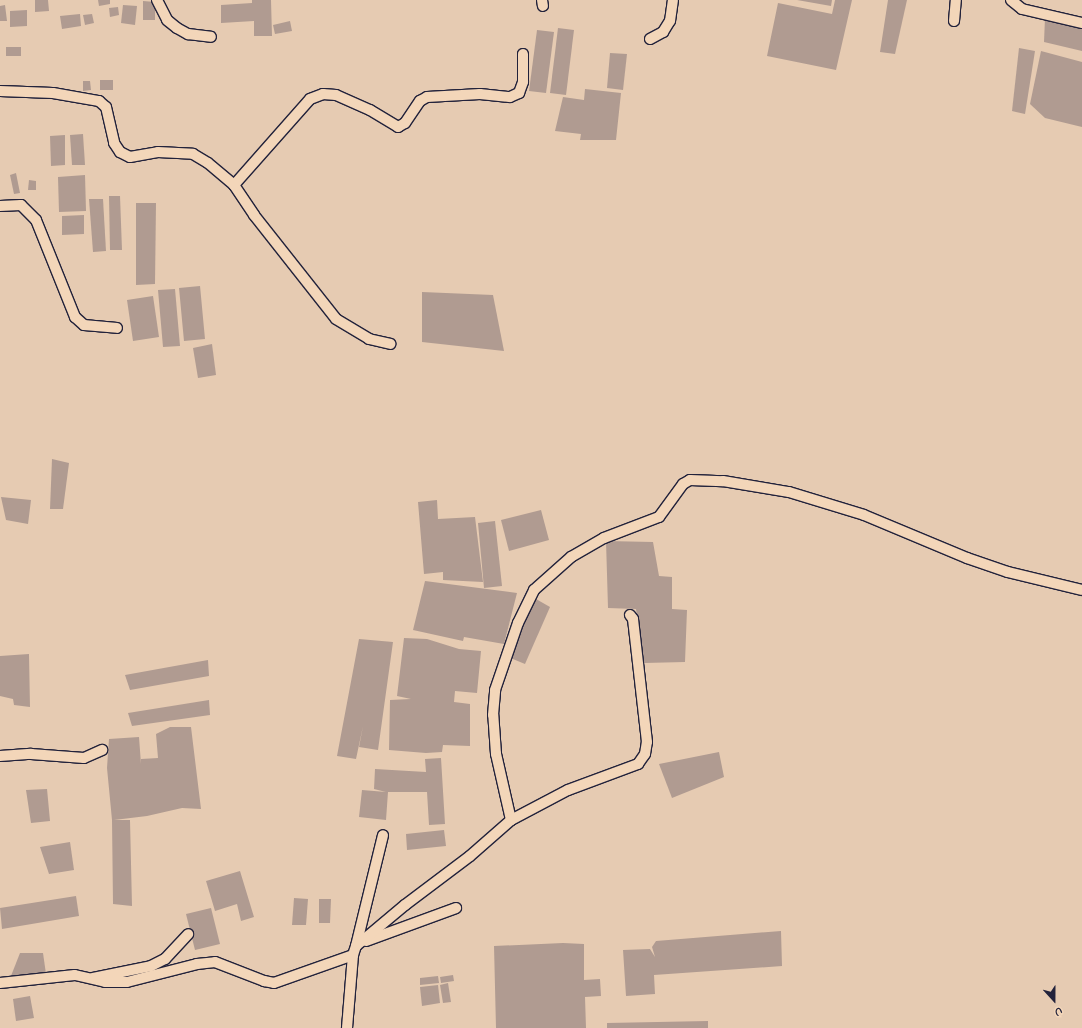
<!DOCTYPE html>
<style>
body{margin:0}
#map{position:relative;width:1082px;height:1028px;overflow:hidden;background:#e6cbb2;font-family:Mynerve,sans-serif}
div>[style]{position:absolute}
.building>*{inset:0;background:#b09b91}
.roads{filter:drop-shadow(1px 0 #22223b) drop-shadow(-1px 0 #22223b) drop-shadow(0 1px #22223b) drop-shadow(0 -1px #22223b)}
.street>*{height:10px;margin:-5px;padding:0 5px;transform-origin:5px;border-radius:5px;background:#f3d6b9}
span{translate:-50% -50%;white-space:nowrap;text-align:center;line-height:1.15;-webkit-text-stroke:3px #f3d6b9;paint-order:stroke}
.north{position:absolute;left:1034px;top:980px;width:40px;height:40px;-webkit-text-stroke:3px #f3d6b9;paint-order:stroke;rotate:159deg;font-size:11px;font-weight:700;line-height:16px;text-align:center;color:#22223b}
.north::after{content:'';display:block;margin:auto;width:14px;height:18px;background:#22223b;clip-path:polygon(50% 0,100% 100%,50% 72%,0 100%)}
</style>
<div id="map">
<div class="building">
<div style="clip-path:polygon(35px 0,48px 0,49px 11px,35px 12px)"></div>
<div style="clip-path:polygon(98px 0,110px 0,110px 4px,99px 6px)"></div>
<div style="clip-path:polygon(252px 0,271px 0,272px 36px,254px 36px,254px 21px,221px 23px,221px 5px,252px 3px)"></div>
<div style="clip-path:polygon(797px 0,832px 0,831px 6px)"></div>
<div style="clip-path:polygon(835px 0,852px 0,836px 70px,767px 56px,778px 3px,832px 14px)"></div>
<div style="clip-path:polygon(888px 0,907px 0,895px 54px,880px 52px)"></div>
<div style="clip-path:polygon(143px 1px,155px 2px,155px 20px,143px 20px)"></div>
<div style="clip-path:polygon(5px 5px,7px 21px,0 21px,0 6px)"></div>
<div style="clip-path:polygon(123px 5px,137px 6px,135px 25px,121px 23px)"></div>
<div style="clip-path:polygon(118px 7px,119px 15px,110px 17px,109px 8px)"></div>
<div style="clip-path:polygon(27px 10px,27px 26px,10px 27px,10px 11px)"></div>
<div style="clip-path:polygon(80px 14px,81px 26px,62px 29px,60px 16px)"></div>
<div style="clip-path:polygon(92px 14px,94px 23px,85px 25px,83px 15px)"></div>
<div style="clip-path:polygon(1045px 18px,1082px 27px,1082px 51px,1044px 42px)"></div>
<div style="clip-path:polygon(290px 21px,292px 31px,275px 34px,273px 25px)"></div>
<div style="clip-path:polygon(558px 28px,574px 30px,566px 95px,550px 93px)"></div>
<div style="clip-path:polygon(537px 30px,554px 32px,546px 93px,529px 91px)"></div>
<div style="clip-path:polygon(6px 47px,21px 47px,21px 56px,6px 56px)"></div>
<div style="clip-path:polygon(1019px 48px,1035px 51px,1025px 114px,1012px 111px)"></div>
<div style="clip-path:polygon(1041px 51px,1082px 62px,1082px 127px,1045px 118px,1030px 104px)"></div>
<div style="clip-path:polygon(610px 53px,627px 54px,623px 90px,607px 88px)"></div>
<div style="clip-path:polygon(100px 80px,113px 80px,113px 90px,100px 90px)"></div>
<div style="clip-path:polygon(83px 81px,90px 81px,91px 90px,83px 91px)"></div>
<div style="clip-path:polygon(585px 89px,621px 93px,616px 140px,580px 140px,581px 134px,555px 131px,563px 97px,584px 100px)"></div>
<div style="clip-path:polygon(83px 134px,85px 165px,72px 165px,70px 135px)"></div>
<div style="clip-path:polygon(65px 135px,65px 165px,51px 166px,50px 136px)"></div>
<div style="clip-path:polygon(16px 173px,20px 193px,14px 194px,10px 175px)"></div>
<div style="clip-path:polygon(85px 175px,86px 211px,59px 212px,58px 177px)"></div>
<div style="clip-path:polygon(29px 180px,36px 181px,36px 190px,28px 190px)"></div>
<div style="clip-path:polygon(109px 196px,120px 196px,122px 250px,110px 250px)"></div>
<div style="clip-path:polygon(89px 199px,103px 199px,106px 251px,93px 252px)"></div>
<div style="clip-path:polygon(136px 203px,156px 203px,155px 284px,136px 285px)"></div>
<div style="clip-path:polygon(84px 215px,84px 234px,62px 235px,62px 216px)"></div>
<div style="clip-path:polygon(200px 286px,205px 339px,184px 341px,179px 288px)"></div>
<div style="clip-path:polygon(175px 289px,180px 346px,163px 347px,158px 290px)"></div>
<div style="clip-path:polygon(422px 292px,493px 295px,504px 351px,422px 342px)"></div>
<div style="clip-path:polygon(153px 296px,159px 337px,133px 341px,127px 300px)"></div>
<div style="clip-path:polygon(212px 344px,216px 375px,198px 378px,193px 348px)"></div>
<div style="clip-path:polygon(52px 459px,69px 463px,63px 509px,50px 509px)"></div>
<div style="clip-path:polygon(1px 497px,31px 500px,28px 524px,6px 520px)"></div>
<div style="clip-path:polygon(437px 500px,438px 519px,475px 517px,483px 582px,443px 580px,443px 572px,424px 574px,418px 502px)"></div>
<div style="clip-path:polygon(541px 510px,549px 540px,509px 551px,501px 520px)"></div>
<div style="clip-path:polygon(495px 521px,502px 586px,484px 588px,478px 523px)"></div>
<div style="clip-path:polygon(606px 541px,653px 542px,659px 576px,672px 577px,672px 609px,687px 610px,685px 662px,644px 663px,636px 609px,608px 608px)"></div>
<div style="clip-path:polygon(425px 581px,517px 593px,504px 644px,464px 637px,463px 641px,413px 630px)"></div>
<div style="clip-path:polygon(536px 599px,550px 607px,525px 664px,508px 657px)"></div>
<div style="clip-path:polygon(404px 638px,427px 639px,459px 649px,481px 651px,477px 693px,455px 691px,454px 702px,470px 704px,470px 746px,443px 745px,442px 752px,426px 753px,389px 750px,390px 700px,411px 699px,397px 696px)"></div>
<div style="clip-path:polygon(359px 639px,393px 642px,378px 750px,359px 747px,363px 726px,356px 759px,337px 756px)"></div>
<div style="clip-path:polygon(29px 654px,30px 707px,14px 705px,13px 699px,0 696px,0 656px)"></div>
<div style="clip-path:polygon(208px 660px,209px 676px,130px 690px,125px 675px)"></div>
<div style="clip-path:polygon(209px 700px,210px 715px,132px 726px,128px 713px)"></div>
<div style="clip-path:polygon(170px 727px,191px 727px,201px 809px,182px 808px,147px 816px,114px 820px,130px 820px,132px 906px,113px 904px,112px 820px,107px 768px,109px 739px,139px 737px,141px 764px,141px 759px,158px 758px,156px 734px)"></div>
<div style="clip-path:polygon(719px 752px,724px 777px,672px 798px,659px 764px)"></div>
<div style="clip-path:polygon(441px 758px,445px 824px,429px 825px,427px 792px,388px 792px,386px 820px,359px 817px,362px 790px,386px 792px,374px 789px,375px 769px,426px 772px,425px 759px)"></div>
<div style="clip-path:polygon(47px 789px,50px 821px,31px 823px,26px 790px)"></div>
<div style="clip-path:polygon(444px 830px,446px 846px,407px 850px,406px 834px)"></div>
<div style="clip-path:polygon(70px 842px,74px 870px,49px 874px,40px 847px)"></div>
<div style="clip-path:polygon(240px 871px,254px 917px,241px 921px,237px 904px,215px 911px,206px 881px)"></div>
<div style="clip-path:polygon(76px 896px,79px 916px,2px 929px,0 908px)"></div>
<div style="clip-path:polygon(294px 898px,308px 899px,306px 925px,292px 925px)"></div>
<div style="clip-path:polygon(319px 899px,331px 899px,330px 923px,319px 923px)"></div>
<div style="clip-path:polygon(211px 908px,220px 944px,195px 950px,186px 914px)"></div>
<div style="clip-path:polygon(781px 931px,782px 966px,654px 975px,655px 994px,626px 996px,623px 950px,650px 949px,655px 957px,652px 947px,656px 941px)"></div>
<div style="clip-path:polygon(563px 943px,584px 944px,584px 980px,600px 979px,601px 996px,585px 997px,586px 1028px,496px 1028px,494px 946px)"></div>
<div style="clip-path:polygon(20px 953px,43px 953px,46px 974px,9px 981px)"></div>
<div style="clip-path:polygon(453px 975px,454px 981px,441px 983px,440px 977px)"></div>
<div style="clip-path:polygon(438px 976px,439px 983px,420px 985px,420px 978px)"></div>
<div style="clip-path:polygon(448px 983px,451px 1002px,443px 1003px,440px 985px)"></div>
<div style="clip-path:polygon(438px 985px,440px 1003px,422px 1006px,420px 987px)"></div>
<div style="clip-path:polygon(30px 996px,34px 1018px,16px 1021px,13px 999px)"></div>
<div style="clip-path:polygon(708px 1021px,708px 1028px,607px 1028px,607px 1023px)"></div>
</div>
<div class="roads">
<div class="street">
<div style="left:157px;top:0;width:22px;rotate:63deg"></div>
<div style="left:167px;top:20px;width:13px;rotate:39deg"></div>
<div style="left:177px;top:28px;width:13px;rotate:29deg"></div>
<div style="left:188px;top:34px;width:23px;rotate:7deg"></div>
<div style="left:542px;top:0;width:6px;rotate:81deg"></div>
<div style="left:1011px;top:0;width:14px;rotate:39deg"></div>
<div style="left:1022px;top:9px;width:62px;rotate:13.1deg"></div>
<div style="left:954px;top:21px;width:21px;rotate:-85deg"></div>
<div style="left:650px;top:39px;width:15px;rotate:-28deg"></div>
<div style="left:663px;top:32px;width:13px;rotate:-58deg"></div>
<div style="left:670px;top:21px;width:21px;rotate:-82deg"></div>
<div style="left:0;top:91px;width:53px;rotate:2.2deg"></div>
<div style="left:53px;top:93px;width:47px;rotate:9.9deg"></div>
<div style="left:99px;top:101px;width:9px;rotate:41deg"></div>
<div style="left:106px;top:107px;width:37px;rotate:77deg"></div>
<div style="left:114px;top:143px;width:11px;rotate:56deg"></div>
<div style="left:120px;top:152px;width:11px;rotate:27deg"></div>
<div style="left:130px;top:157px;width:28px;rotate:-10deg"></div>
<div style="left:158px;top:152px;width:35px;rotate:3deg"></div>
<div style="left:193px;top:154px;width:17px;rotate:31deg"></div>
<div style="left:208px;top:163px;width:34px;rotate:40deg"></div>
<div style="left:234px;top:185px;width:115px;rotate:-48.5deg"></div>
<div style="left:310px;top:99px;width:14px;rotate:-21deg"></div>
<div style="left:323px;top:94px;width:13px;rotate:4deg"></div>
<div style="left:336px;top:95px;width:37px;rotate:24deg"></div>
<div style="left:370px;top:110px;width:33px;rotate:31deg"></div>
<div style="left:398px;top:127px;width:8px;rotate:-30deg"></div>
<div style="left:405px;top:123px;width:27px;rotate:-56deg"></div>
<div style="left:420px;top:101px;width:8px;rotate:-30deg"></div>
<div style="left:427px;top:97px;width:53px;rotate:-3.2deg"></div>
<div style="left:480px;top:94px;width:30px;rotate:6deg"></div>
<div style="left:510px;top:97px;width:10px;rotate:-24deg"></div>
<div style="left:519px;top:93px;width:12px;rotate:-70deg"></div>
<div style="left:523px;top:82px;width:28px;rotate:-90deg"></div>
<div style="left:234px;top:185px;width:36px;rotate:56deg"></div>
<div style="left:254px;top:215px;width:132px;rotate:51.7deg"></div>
<div style="left:336px;top:319px;width:39px;rotate:31deg"></div>
<div style="left:369px;top:339px;width:22px;rotate:13deg"></div>
<div style="left:0;top:206px;width:21px;rotate:-3deg"></div>
<div style="left:21px;top:205px;width:21px;rotate:45deg"></div>
<div style="left:36px;top:220px;width:105px;rotate:68.1deg"></div>
<div style="left:75px;top:317px;width:12px;rotate:42deg"></div>
<div style="left:84px;top:325px;width:33px;rotate:5deg"></div>
<div style="left:0;top:756px;width:31px;rotate:-4deg"></div>
<div style="left:31px;top:754px;width:53px;rotate:4.3deg"></div>
<div style="left:84px;top:758px;width:20px;rotate:-24deg"></div>
<div style="left:511px;top:820px;width:68px;rotate:-102.8deg"></div>
<div style="left:496px;top:754px;width:39px;rotate:-94deg"></div>
<div style="left:493px;top:715px;width:25px;rotate:-85deg"></div>
<div style="left:495px;top:690px;width:71px;rotate:-71.1deg"></div>
<div style="left:518px;top:623px;width:37px;rotate:-64deg"></div>
<div style="left:534px;top:590px;width:50px;rotate:-41.7deg"></div>
<div style="left:571px;top:557px;width:38px;rotate:-30deg"></div>
<div style="left:604px;top:538px;width:59px;rotate:-20.9deg"></div>
<div style="left:659px;top:517px;width:41px;rotate:-54deg"></div>
<div style="left:683px;top:484px;width:8px;rotate:-30deg"></div>
<div style="left:690px;top:480px;width:33px;rotate:2deg"></div>
<div style="left:723px;top:481px;width:67px;rotate:9.5deg"></div>
<div style="left:789px;top:492px;width:78px;rotate:17deg"></div>
<div style="left:864px;top:515px;width:112px;rotate:22.7deg"></div>
<div style="left:967px;top:558px;width:43px;rotate:18.9deg"></div>
<div style="left:1008px;top:572px;width:76px;rotate:13.7deg"></div>
<div style="left:366px;top:941px;width:96px;rotate:-20.1deg"></div>
<div style="left:356px;top:946px;width:114px;rotate:-76.3deg"></div>
<div style="left:93px;top:978px;width:59px;rotate:-11.7deg"></div>
<div style="left:151px;top:966px;width:16px;rotate:-27deg"></div>
<div style="left:165px;top:959px;width:34px;rotate:-47deg"></div>
<div style="left:0;top:983px;width:75px;rotate:-6.1deg"></div>
<div style="left:75px;top:975px;width:31px;rotate:13deg"></div>
<div style="left:105px;top:982px;width:22px"></div>
<div style="left:127px;top:982px;width:72px;rotate:-14.4deg"></div>
<div style="left:197px;top:964px;width:18px;rotate:-6deg"></div>
<div style="left:215px;top:962px;width:53px;rotate:21.2deg"></div>
<div style="left:264px;top:981px;width:10px;rotate:11deg"></div>
<div style="left:274px;top:983px;width:84px;rotate:-19.5deg"></div>
<div style="left:353px;top:955px;width:9px;rotate:-72deg"></div>
<div style="left:356px;top:946px;width:64px;rotate:-39.9deg"></div>
<div style="left:405px;top:905px;width:81px;rotate:-37deg"></div>
<div style="left:470px;top:856px;width:55px;rotate:-41.3deg"></div>
<div style="left:511px;top:820px;width:64px;rotate:-27.8deg"></div>
<div style="left:568px;top:790px;width:75px;rotate:-20.4deg"></div>
<div style="left:638px;top:764px;width:12px;rotate:-55deg"></div>
<div style="left:645px;top:754px;width:12px;rotate:-81deg"></div>
<div style="left:647px;top:742px;width:124px;rotate:-96.5deg"></div>
<div style="left:633px;top:619px;width:5px;rotate:-127deg"></div>
<div style="left:347px;top:1028px;width:73px;rotate:-85.3deg"></div>
</div>
</div>
<div class="north">U</div>
</div>
